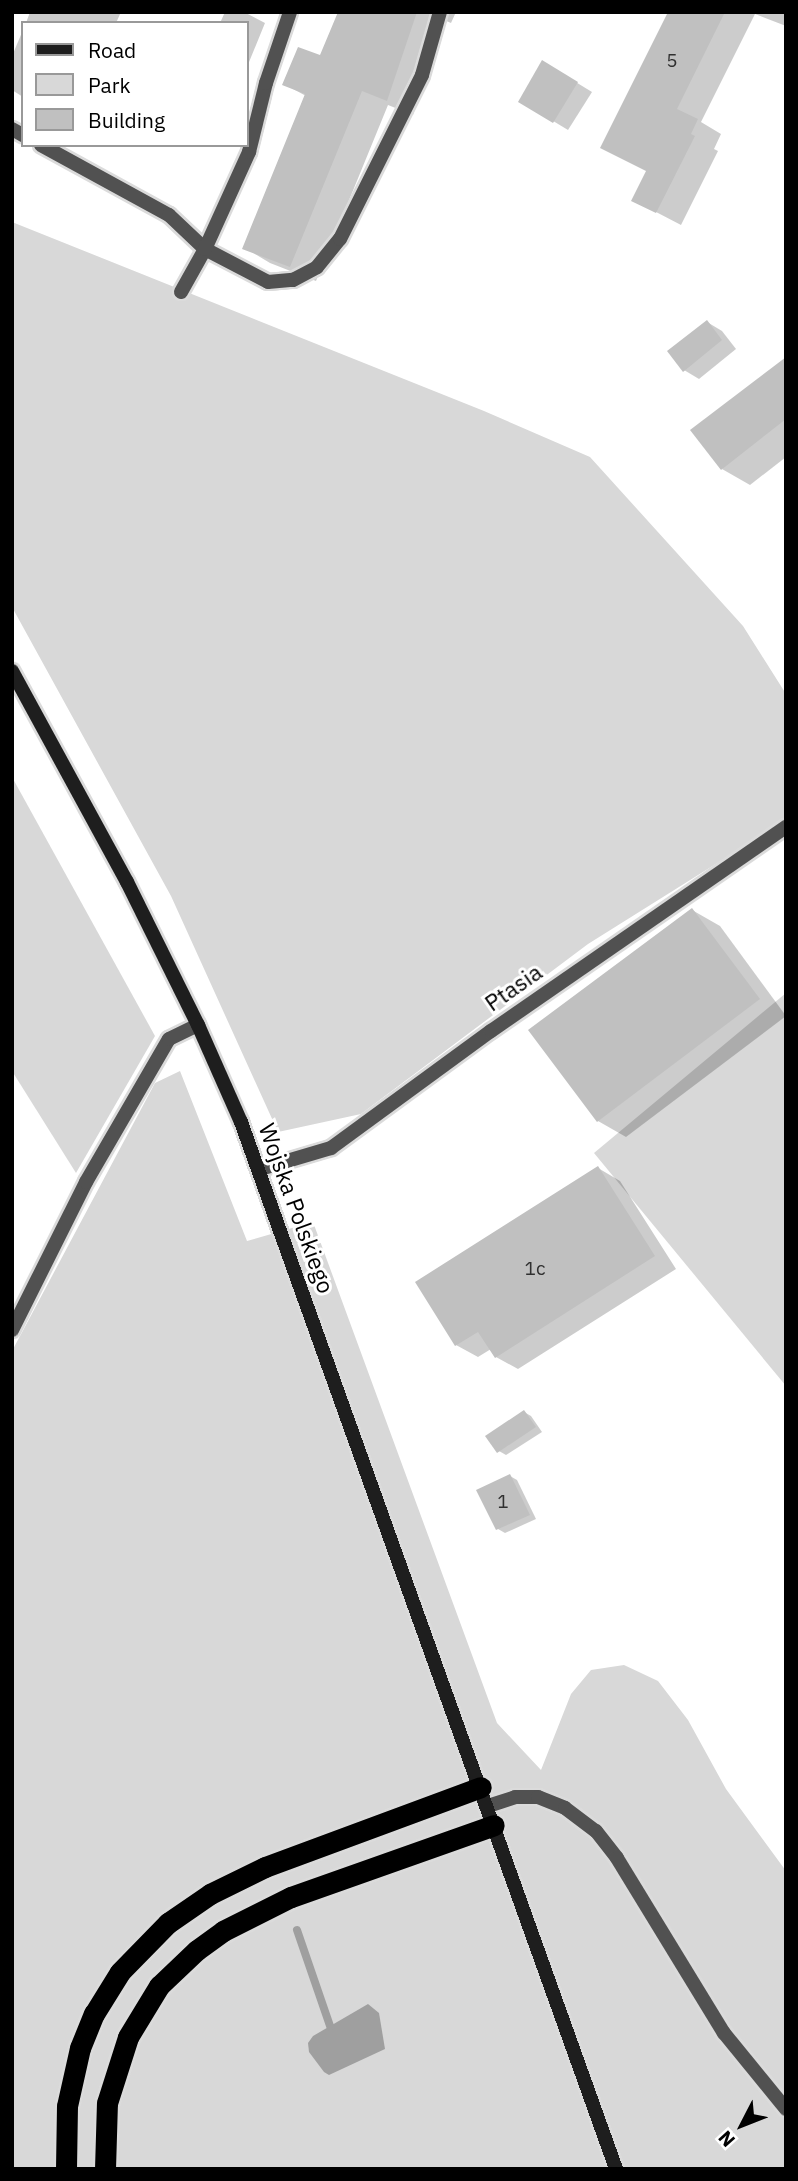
<!DOCTYPE html>
<style>
body{margin:0}
#map{position:relative;width:798px;height:2181px;overflow:hidden;background:#fff;font-family:"IBM Plex Sans",sans-serif}
div>[style]{position:absolute}
.green>*{inset:0;background:#d8d8d8}
.water>*{inset:0;background:#9f9f9f}
.shadow>*{inset:0;background:#0003}
.stream>*{height:8px;margin:-4px;padding:0 4px;transform-origin:4px;border-radius:4px;background:#9f9f9f}
.building>*{inset:0;background:#c0c0c0}
.roads{filter:drop-shadow(2px 0 #dbdbdb) drop-shadow(-2px 0 #dbdbdb) drop-shadow(0 2px #dbdbdb) drop-shadow(0 -2px #dbdbdb)}
.lane>*{height:14px;margin:-7px;padding:0 7px;transform-origin:7px;border-radius:7px;background:#515151}
.street>*{height:14px;margin:-7px;padding:0 7px;transform-origin:7px;border-radius:7px;background:#515151}
.secondary>*{height:14px;margin:-7px;padding:0 7px;transform-origin:7px;border-radius:7px;background:#1e1e1e}
.highway>*{height:21px;margin:-10.5px;padding:0 10.5px;transform-origin:10.5px;border-radius:10.5px;background:#000}
span{translate:-50% -50%;white-space:nowrap;text-align:center;line-height:1.15;-webkit-text-stroke:6px #fff;paint-order:stroke}
.number-label{font-size:19px;color:#303030}
.number-label span{-webkit-text-stroke-width:0}
.street-label{font-size:23px;color:#000}
.frame{position:absolute;inset:0;border:14px solid #000;pointer-events:none}
.legend{position:absolute;left:21px;top:21px;width:228px;height:126px;box-sizing:border-box;background:#fff;border:2px solid #999;margin:0;padding:9px 12px;list-style:none;font-size:21px;color:#000}
.legend li{display:flex;align-items:center;gap:14px;height:35px}
.legend b{width:35px;border:2px solid #999}
.north{position:absolute;left:707px;top:2090px;width:70px;height:70px;-webkit-text-stroke:5px #fff;paint-order:stroke;rotate:228deg;font-size:19px;font-weight:700;line-height:28px;text-align:center;color:#000}
.north::after{content:'';display:block;margin:auto;width:24px;height:32px;background:#000;clip-path:polygon(50% 0,100% 100%,50% 72%,0 100%)}
</style>
<div id="map">
<div class="green">
<div style="clip-path:polygon(12px 222px,484px 411px,590px 457px,743px 626px,786px 694px,786px 820px,588px 944px,361px 1114px,278px 1132px,171px 896px,12px 607px)"></div>
<div style="clip-path:polygon(12px 777px,155px 1036px,76px 1173px,12px 1071px)"></div>
<div style="clip-path:polygon(786px 993px,786px 1386px,594px 1153px)"></div>
<div style="clip-path:polygon(180px 1071px,247px 1241px,313px 1222px,497px 1723px,541px 1770px,571px 1694px,591px 1670px,624px 1665px,658px 1681px,688px 1720px,726px 1789px,786px 1871px,786px 2169px,12px 2169px,12px 1351px,155px 1083px)"></div>
</div>
<div class="water">
<div style="clip-path:polygon(368px 2004px,379px 2013px,385px 2049px,329px 2075px,324px 2072px,309px 2052px,308px 2043px,313px 2036px)"></div>
</div>
<div class="shadow">
<div style="clip-path:polygon(30px 12px,121px 12px,116px 23px,26px 23px)"></div>
<div style="clip-path:polygon(225px 12px,244px 12px,265px 23px,247px 67px,247px 23px,220px 23px)"></div>
<div style="clip-path:polygon(340px 12px,456px 12px,451px 23px,444px 20px,413px 115px,388px 105px,316px 281px,270px 263px,245px 248px,306px 96px,284px 84px,321px 57px)"></div>
<div style="clip-path:polygon(670px 12px,786px 12px,786px 26px,755px 14px,701px 122px,721px 134px,714px 149px,718px 151px,681px 225px,633px 200px,648px 172px)"></div>
<div style="clip-path:polygon(23px 30px,23px 97px,12px 90px,12px 56px)"></div>
<div style="clip-path:polygon(543px 62px,592px 92px,568px 130px,520px 101px)"></div>
<div style="clip-path:polygon(707px 322px,722px 331px,736px 349px,699px 379px,684px 370px)"></div>
<div style="clip-path:polygon(786px 359px,786px 457px,750px 485px,722px 469px)"></div>
<div style="clip-path:polygon(692px 910px,720px 926px,786px 1016px,626px 1137px,598px 1121px,531px 1031px)"></div>
<div style="clip-path:polygon(598px 1168px,620px 1181px,676px 1269px,518px 1369px,496px 1357px,491px 1349px,478px 1357px,456px 1345px)"></div>
<div style="clip-path:polygon(524px 1412px,531px 1416px,542px 1432px,506px 1455px,499px 1451px)"></div>
<div style="clip-path:polygon(510px 1476px,517px 1480px,536px 1519px,505px 1533px,498px 1529px)"></div>
</div>
<div class="stream">
<div style="left:297px;top:1930px;width:102px;rotate:71deg"></div>
</div>
<div class="building">
<div style="clip-path:polygon(338px 12px,417px 12px,387px 101px,362px 91px,290px 267px,242px 249px,305px 94px,282px 85px,298px 47px,320px 55px)"></div>
<div style="clip-path:polygon(668px 12px,725px 12px,677px 109px,698px 119px,691px 134px,695px 136px,656px 213px,631px 201px,646px 171px,600px 148px)"></div>
<div style="clip-path:polygon(542px 60px,578px 82px,553px 123px,518px 102px)"></div>
<div style="clip-path:polygon(707px 320px,722px 340px,683px 372px,667px 351px)"></div>
<div style="clip-path:polygon(786px 357px,786px 419px,721px 470px,690px 430px)"></div>
<div style="clip-path:polygon(692px 908px,760px 999px,597px 1122px,528px 1030px)"></div>
<div style="clip-path:polygon(598px 1166px,655px 1256px,495px 1358px,478px 1332px,455px 1346px,415px 1282px)"></div>
<div style="clip-path:polygon(524px 1410px,536px 1427px,497px 1453px,485px 1436px)"></div>
<div style="clip-path:polygon(510px 1474px,530px 1515px,496px 1530px,476px 1490px)"></div>
</div>
<div class="roads">
<div class="lane">
<div style="left:12px;top:129px;width:13px;rotate:29deg"></div>
<div style="left:41px;top:145px;width:146px;rotate:28.7deg"></div>
<div style="left:169px;top:215px;width:50px;rotate:43.4deg"></div>
<div style="left:205px;top:249px;width:71px;rotate:27.6deg"></div>
<div style="left:268px;top:282px;width:25px;rotate:-5deg"></div>
<div style="left:293px;top:280px;width:27px;rotate:-28deg"></div>
<div style="left:317px;top:267px;width:36px;rotate:-51deg"></div>
<div style="left:340px;top:239px;width:183px;rotate:-63.4deg"></div>
<div style="left:422px;top:75px;width:66px;rotate:-74.1deg"></div>
<div style="left:181px;top:292px;width:49px;rotate:-60.8deg"></div>
<div style="left:205px;top:249px;width:107px;rotate:-65.6deg"></div>
<div style="left:249px;top:152px;width:71px;rotate:-76.2deg"></div>
<div style="left:266px;top:83px;width:75px;rotate:-71.3deg"></div>
<div style="left:12px;top:1330px;width:165px;rotate:-63.4deg"></div>
<div style="left:86px;top:1182px;width:165px;rotate:-59.9deg"></div>
<div style="left:169px;top:1039px;width:32px;rotate:-26deg"></div>
<div style="left:488px;top:1806px;width:28px;rotate:-18deg"></div>
<div style="left:515px;top:1797px;width:23px"></div>
<div style="left:538px;top:1797px;width:29px;rotate:22deg"></div>
<div style="left:565px;top:1808px;width:39px;rotate:37deg"></div>
<div style="left:596px;top:1831px;width:34px;rotate:52deg"></div>
<div style="left:617px;top:1858px;width:205px;rotate:58.6deg"></div>
<div style="left:724px;top:2033px;width:98px;rotate:50.8deg"></div>
</div>
<div class="street">
<div style="left:260px;top:1169px;width:74px;rotate:-16.5deg"></div>
<div style="left:331px;top:1148px;width:198px;rotate:-36.2deg"></div>
<div style="left:491px;top:1031px;width:359px;rotate:-34.7deg"></div>
</div>
<div class="secondary">
<div style="left:12px;top:671px;width:240px;rotate:61.4deg"></div>
<div style="left:127px;top:882px;width:160px;rotate:63.6deg"></div>
<div style="left:198px;top:1025px;width:106px;rotate:66.1deg"></div>
<div style="left:241px;top:1122px;width:1112px;rotate:70.29deg"></div>
</div>
<div class="highway">
<div style="left:66px;top:2169px;width:63px;rotate:-89.1deg"></div>
<div style="left:67px;top:2106px;width:59px;rotate:-77.4deg"></div>
<div style="left:80px;top:2048px;width:37px;rotate:-68deg"></div>
<div style="left:94px;top:2014px;width:49px;rotate:-58.2deg"></div>
<div style="left:120px;top:1972px;width:69px;rotate:-45.6deg"></div>
<div style="left:168px;top:1923px;width:51px;rotate:-34.6deg"></div>
<div style="left:210px;top:1894px;width:61px;rotate:-26.1deg"></div>
<div style="left:265px;top:1867px;width:230px;rotate:-20.3deg"></div>
<div style="left:105px;top:2169px;width:66px;rotate:-88.3deg"></div>
<div style="left:107px;top:2103px;width:69px;rotate:-72.3deg"></div>
<div style="left:128px;top:2037px;width:60px;rotate:-58.7deg"></div>
<div style="left:159px;top:1986px;width:52px;rotate:-43.5deg"></div>
<div style="left:197px;top:1950px;width:32px;rotate:-36deg"></div>
<div style="left:223px;top:1931px;width:76px;rotate:-26.6deg"></div>
<div style="left:291px;top:1897px;width:215px;rotate:-19.5deg"></div>
</div>
</div>
<div class="number-label">
<span style="left:672px;top:61px">5</span>
<span style="left:535px;top:1269px">1c</span>
<span style="left:503px;top:1502px">1</span>
</div>
<div class="street-label">
<span style="left:513px;top:987px;rotate:-35deg">Ptasia</span>
<span style="left:297px;top:1208px;rotate:70deg">Wojska Polskiego</span>
</div>
<div class="frame"></div>
<ul class="legend">
<li><b style="height:9px;background:#1e1e1e"></b>Road</li>
<li><b style="height:19px;background:#d8d8d8"></b>Park</li>
<li><b style="height:19px;background:#c0c0c0"></b>Building</li>
</ul>
<div class="north">N</div>
</div>
